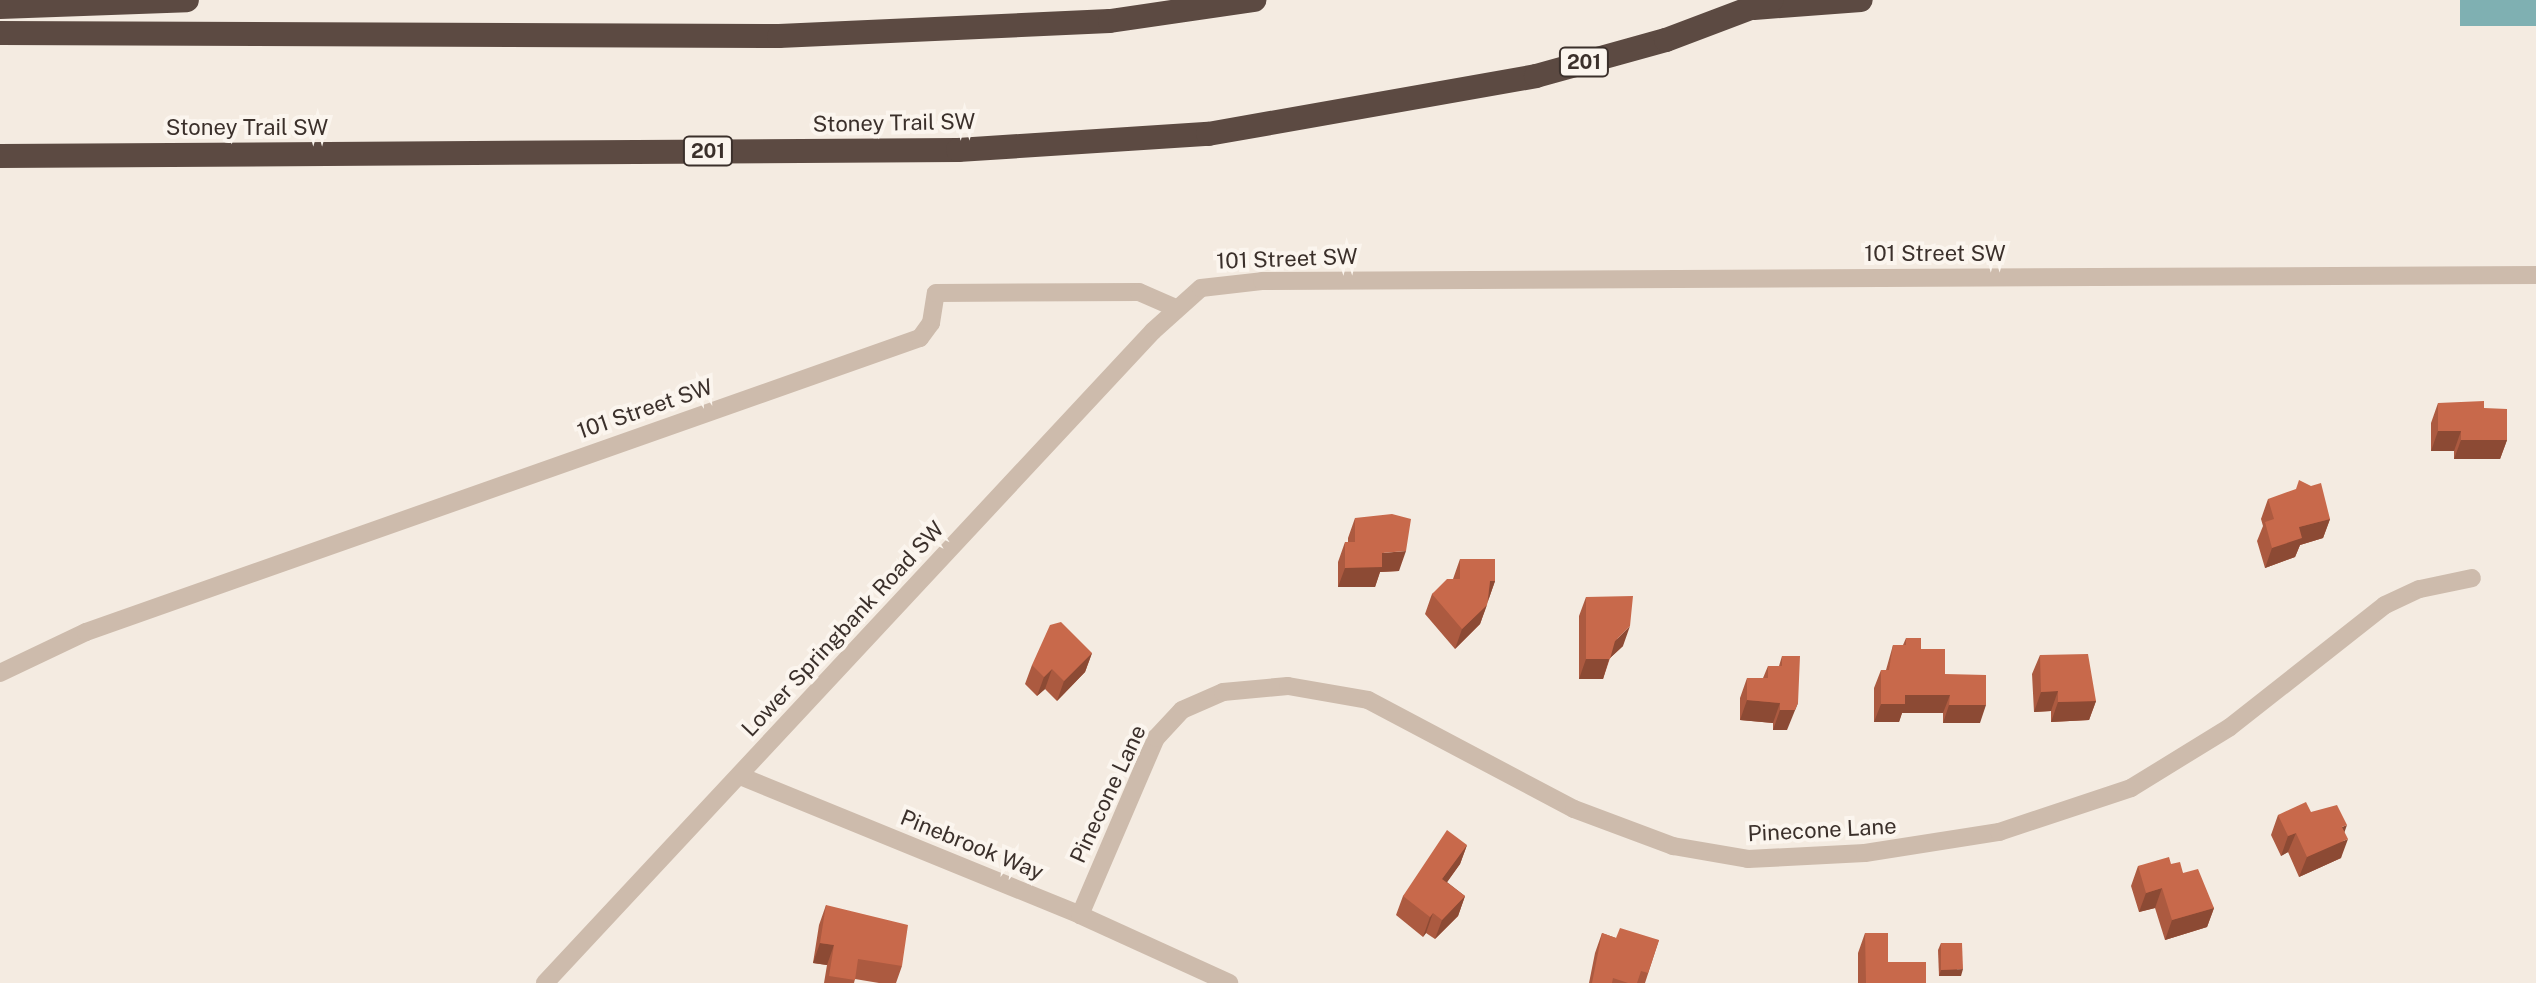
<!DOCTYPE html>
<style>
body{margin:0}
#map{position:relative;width:2536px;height:983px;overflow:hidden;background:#f4ebe1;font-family:"Public Sans",sans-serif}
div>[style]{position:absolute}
.water>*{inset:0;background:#7fb0b2}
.street>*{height:18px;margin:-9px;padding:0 9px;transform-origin:9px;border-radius:9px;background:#cdbbac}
.highway>*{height:24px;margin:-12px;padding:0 12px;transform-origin:12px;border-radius:12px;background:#5c4a42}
.wall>*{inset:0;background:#ac5a40}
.shaded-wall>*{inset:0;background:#8c4a34}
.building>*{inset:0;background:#c8694b}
span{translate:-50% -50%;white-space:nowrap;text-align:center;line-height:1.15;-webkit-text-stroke:8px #fbf5ee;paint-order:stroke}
.shield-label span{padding:2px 6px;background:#fbf5ee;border:2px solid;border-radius:6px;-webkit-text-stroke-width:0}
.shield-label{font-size:20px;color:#3b302b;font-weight:700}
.street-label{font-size:22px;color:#3b302b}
</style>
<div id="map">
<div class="water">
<div style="clip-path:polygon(2460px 0,2536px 0,2536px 26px,2460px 26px)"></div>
</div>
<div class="street">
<div style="left:0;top:673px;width:95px;rotate:-25.5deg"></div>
<div style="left:86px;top:632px;width:884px;rotate:-19.42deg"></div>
<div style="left:920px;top:338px;width:19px;rotate:-54deg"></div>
<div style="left:931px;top:323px;width:30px;rotate:-81deg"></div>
<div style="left:936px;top:293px;width:203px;rotate:-0.3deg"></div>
<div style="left:1139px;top:292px;width:40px;rotate:23.4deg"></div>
<div style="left:740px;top:776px;width:367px;rotate:22.2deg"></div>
<div style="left:1080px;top:915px;width:164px;rotate:24.5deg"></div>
<div style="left:1080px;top:915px;width:193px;rotate:-66.8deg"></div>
<div style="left:1156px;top:738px;width:38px;rotate:-47deg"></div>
<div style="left:1182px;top:710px;width:45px;rotate:-23.7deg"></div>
<div style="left:1223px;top:692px;width:65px;rotate:-5.3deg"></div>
<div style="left:1288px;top:686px;width:81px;rotate:9.9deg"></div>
<div style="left:1368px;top:700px;width:233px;rotate:27.9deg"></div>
<div style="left:1574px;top:809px;width:106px;rotate:20.5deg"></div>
<div style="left:1673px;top:846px;width:76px;rotate:9.8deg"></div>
<div style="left:1748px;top:859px;width:117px;rotate:-2.9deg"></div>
<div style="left:1865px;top:853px;width:136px;rotate:-8.9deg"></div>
<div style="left:1999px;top:832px;width:139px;rotate:-18.4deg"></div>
<div style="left:2131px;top:788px;width:116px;rotate:-31.6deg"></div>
<div style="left:2230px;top:727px;width:197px;rotate:-38.2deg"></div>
<div style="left:2385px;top:605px;width:38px;rotate:-25deg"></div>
<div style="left:2420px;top:589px;width:53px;rotate:-11.9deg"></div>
<div style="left:545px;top:983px;width:891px;rotate:-47deg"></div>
<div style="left:1153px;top:331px;width:64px;rotate:-41.9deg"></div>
<div style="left:1201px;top:288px;width:61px;rotate:-6.5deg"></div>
<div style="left:1262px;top:281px;width:1274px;rotate:-0.27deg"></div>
</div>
<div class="highway">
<div style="left:0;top:7px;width:187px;rotate:-2.1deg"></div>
<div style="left:1754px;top:8px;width:107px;rotate:-4.3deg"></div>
<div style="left:0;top:33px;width:779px;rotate:0.22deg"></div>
<div style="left:779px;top:36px;width:331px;rotate:-2.6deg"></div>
<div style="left:1110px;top:21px;width:146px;rotate:-8.3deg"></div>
<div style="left:0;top:156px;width:958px;rotate:-0.36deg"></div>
<div style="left:958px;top:150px;width:251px;rotate:-3.7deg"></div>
<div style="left:1208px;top:134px;width:333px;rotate:-10deg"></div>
<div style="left:1536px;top:76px;width:135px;rotate:-15.5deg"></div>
<div style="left:1666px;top:40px;width:113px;rotate:-20.7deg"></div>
</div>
<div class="wall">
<div style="clip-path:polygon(2438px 403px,2484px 408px,2507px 440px,2500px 459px,2454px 459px,2454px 451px,2431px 451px,2431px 423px)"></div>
<div style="clip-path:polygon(2268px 499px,2330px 519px,2323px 538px,2300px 545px,2295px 557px,2265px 568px,2257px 541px,2263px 526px,2261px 519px)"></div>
<div style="clip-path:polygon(1355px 518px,1399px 571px,1380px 572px,1375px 587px,1338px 587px,1338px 562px,1345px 542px,1348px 542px,1348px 538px)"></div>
<div style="clip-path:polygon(1460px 559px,1495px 581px,1480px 624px,1455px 649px,1425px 614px,1432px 594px,1453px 579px)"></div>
<div style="clip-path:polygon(1586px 597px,1623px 646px,1610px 658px,1603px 679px,1579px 679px,1579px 616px)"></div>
<div style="clip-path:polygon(1906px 638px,1921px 649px,1945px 674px,1980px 723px,1943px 723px,1943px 713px,1902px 713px,1899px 722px,1874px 722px,1874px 688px,1881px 670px,1886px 670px,1893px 645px,1903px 645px)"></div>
<div style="clip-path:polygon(1092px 653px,1085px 672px,1057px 701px,1045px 689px,1037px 696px,1025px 684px,1032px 665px)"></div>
<div style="clip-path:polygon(2040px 655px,2096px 701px,2089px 720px,2051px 722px,2051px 711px,2034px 712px,2032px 674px)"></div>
<div style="clip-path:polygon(1782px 656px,1787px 730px,1773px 730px,1773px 723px,1740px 720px,1740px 698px,1747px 678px,1763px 678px,1768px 666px,1779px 666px)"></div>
<div style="clip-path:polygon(2311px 812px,2344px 832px,2341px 858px,2299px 877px,2288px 852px,2281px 856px,2271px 835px,2278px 815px)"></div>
<div style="clip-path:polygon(1467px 845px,1460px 864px,1447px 882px,1465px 896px,1458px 916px,1435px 939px,1426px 933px,1423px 937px,1396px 915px,1403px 896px)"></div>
<div style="clip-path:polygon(2171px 864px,2183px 873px,2214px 908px,2207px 927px,2165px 940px,2155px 908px,2139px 912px,2131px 886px,2138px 866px)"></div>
<div style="clip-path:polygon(826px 905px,902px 966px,896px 983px,879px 983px,855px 979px,854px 983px,824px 983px,827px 965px,813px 963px,819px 925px)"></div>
<div style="clip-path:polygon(1602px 933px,1616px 938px,1659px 940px,1645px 983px,1589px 983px,1595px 953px)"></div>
<div style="clip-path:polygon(1865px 933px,1888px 962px,1926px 983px,1858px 983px,1858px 953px)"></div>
<div style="clip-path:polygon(1941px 943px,1961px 976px,1939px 976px,1938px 950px)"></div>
</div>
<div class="shaded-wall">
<div style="clip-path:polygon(2438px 431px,2461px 431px,2454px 451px,2431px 451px)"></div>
<div style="clip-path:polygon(2461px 440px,2507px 440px,2500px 459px,2454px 459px)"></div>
<div style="clip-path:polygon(2330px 519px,2323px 538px,2300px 545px,2295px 557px,2265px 568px,2272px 548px,2299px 527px)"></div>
<div style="clip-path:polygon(1406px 551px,1399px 571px,1380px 572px,1375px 587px,1338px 587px,1345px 568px,1382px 553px)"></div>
<div style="clip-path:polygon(1490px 581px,1495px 581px,1488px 601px)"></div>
<div style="clip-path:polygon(1487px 605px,1480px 624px,1455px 649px,1462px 629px)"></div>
<div style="clip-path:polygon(1630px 626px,1623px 646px,1609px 659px,1603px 679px,1579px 679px,1586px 659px,1615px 641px)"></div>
<div style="clip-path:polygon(1092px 653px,1085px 672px,1057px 701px,1064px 681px)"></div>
<div style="clip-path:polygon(1052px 669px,1045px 689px,1037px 696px,1044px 677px)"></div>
<div style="clip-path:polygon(2058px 691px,2051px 711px,2034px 712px,2041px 692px)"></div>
<div style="clip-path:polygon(1905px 695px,1950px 695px,1943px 713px,1902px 713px,1899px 722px,1874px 722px,1881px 704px)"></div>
<div style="clip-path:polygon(1747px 700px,1780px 703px,1773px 723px,1740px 720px)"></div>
<div style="clip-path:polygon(2096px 701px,2089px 720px,2051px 722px,2058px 702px)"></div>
<div style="clip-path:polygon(1798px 703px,1787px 730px,1773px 730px,1780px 710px)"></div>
<div style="clip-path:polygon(1949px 705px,1986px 705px,1980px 723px,1943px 723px)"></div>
<div style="clip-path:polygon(2347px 825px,2341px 842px,2348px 839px,2341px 858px,2299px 877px,2307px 857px,2342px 827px)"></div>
<div style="clip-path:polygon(2296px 833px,2288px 852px,2281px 856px,2288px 836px)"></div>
<div style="clip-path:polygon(1467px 845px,1460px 864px,1435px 899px,1442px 879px)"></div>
<div style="clip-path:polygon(2162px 888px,2155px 908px,2139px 912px,2146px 893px)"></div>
<div style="clip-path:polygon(1465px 896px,1458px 916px,1435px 939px,1442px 920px)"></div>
<div style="clip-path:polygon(2214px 908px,2207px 927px,2165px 940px,2172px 920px)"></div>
<div style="clip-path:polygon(1433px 913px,1426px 933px,1423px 937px,1430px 917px)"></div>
<div style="clip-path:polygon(820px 943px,834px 945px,827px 965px,813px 963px)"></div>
<div style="clip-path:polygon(1963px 969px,1961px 976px,1939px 976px,1941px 970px)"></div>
</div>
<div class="building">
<div style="clip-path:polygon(2484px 401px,2484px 408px,2507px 409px,2507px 440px,2461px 440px,2461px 431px,2438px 431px,2438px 403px)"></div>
<div style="clip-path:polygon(2299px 480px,2311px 486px,2321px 483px,2330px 519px,2299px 527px,2302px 538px,2272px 548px,2265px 522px,2274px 519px,2268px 499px,2296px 489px)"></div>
<div style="clip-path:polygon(1392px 514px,1411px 519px,1406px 551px,1382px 553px,1382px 567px,1345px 568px,1345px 542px,1355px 542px,1355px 518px)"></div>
<div style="clip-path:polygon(1460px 559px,1495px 559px,1495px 581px,1490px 581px,1487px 605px,1462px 629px,1432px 594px,1447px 579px,1460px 579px)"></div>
<div style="clip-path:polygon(1633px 596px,1630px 626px,1615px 641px,1610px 659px,1586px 659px,1586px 597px)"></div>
<div style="clip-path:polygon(1061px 622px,1092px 653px,1064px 681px,1052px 669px,1044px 677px,1032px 665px,1050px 625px)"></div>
<div style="clip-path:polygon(1906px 638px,1921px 638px,1921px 649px,1945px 649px,1945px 674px,1986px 675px,1986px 705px,1949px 705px,1950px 695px,1905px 695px,1905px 704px,1881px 704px,1881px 670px,1889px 670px,1893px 645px,1906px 645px)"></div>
<div style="clip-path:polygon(2088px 654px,2096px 701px,2058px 702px,2058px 691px,2041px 692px,2040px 655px)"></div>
<div style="clip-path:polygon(1782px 656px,1800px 656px,1798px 703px,1795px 710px,1780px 710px,1780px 703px,1747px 700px,1747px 678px,1768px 678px,1768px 666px,1782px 666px)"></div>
<div style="clip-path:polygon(2306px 802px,2311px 812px,2337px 805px,2347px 825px,2342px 827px,2348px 839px,2307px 857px,2296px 833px,2288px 836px,2278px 815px)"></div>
<div style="clip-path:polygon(1447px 830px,1467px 845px,1442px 879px,1465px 896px,1442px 920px,1433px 913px,1430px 917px,1403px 896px)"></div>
<div style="clip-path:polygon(2169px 857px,2171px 864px,2180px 862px,2183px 873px,2198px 869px,2214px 908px,2172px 920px,2162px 888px,2146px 893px,2138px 866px)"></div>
<div style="clip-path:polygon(826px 905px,908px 925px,902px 966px,858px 959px,855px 980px,829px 976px,834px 945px,820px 943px)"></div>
<div style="clip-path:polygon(1620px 928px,1659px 940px,1648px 973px,1641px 971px,1637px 983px,1628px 983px,1613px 978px,1612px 983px,1592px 983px,1602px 933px,1616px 938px)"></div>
<div style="clip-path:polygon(1865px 933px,1888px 933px,1888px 962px,1926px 962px,1926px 983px,1866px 983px)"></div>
<div style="clip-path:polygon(1941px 943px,1962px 943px,1963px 969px,1941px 970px)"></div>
</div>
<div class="shield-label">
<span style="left:1584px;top:62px">201</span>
<span style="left:708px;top:151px">201</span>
</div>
<div class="street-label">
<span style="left:894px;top:123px;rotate:-1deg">Stoney Trail SW</span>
<span style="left:247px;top:128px">Stoney Trail SW</span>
<span style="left:1935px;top:254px">101 Street SW</span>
<span style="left:1287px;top:259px;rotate:-2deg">101 Street SW</span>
<span style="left:645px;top:409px;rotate:-19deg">101 Street SW</span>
<span style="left:843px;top:629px;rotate:-47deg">Lower Springbank Road SW</span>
<span style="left:1108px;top:794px;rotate:-65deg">Pinecone Lane</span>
<span style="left:1822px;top:830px;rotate:-3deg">Pinecone Lane</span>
<span style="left:972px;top:845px;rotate:22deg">Pinebrook Way</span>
</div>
</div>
